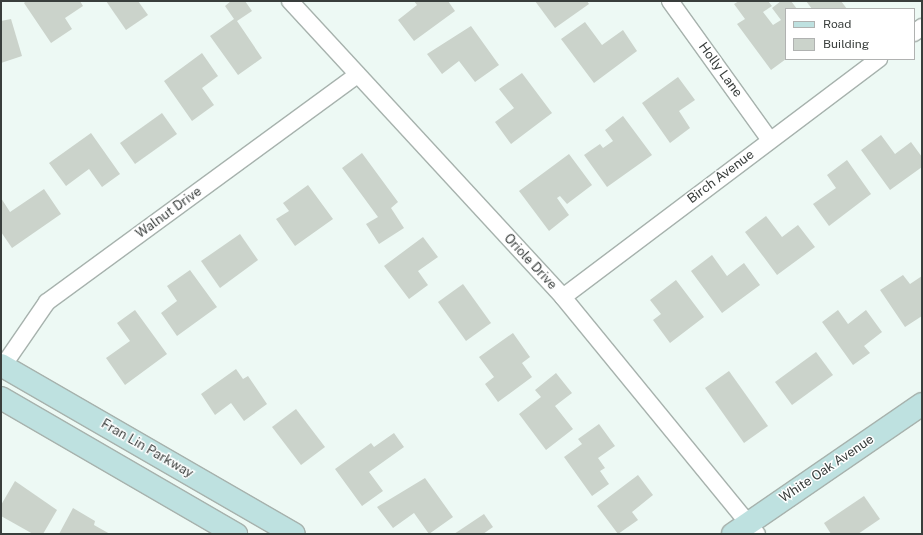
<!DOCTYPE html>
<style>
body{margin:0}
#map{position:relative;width:923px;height:535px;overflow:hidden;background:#edf9f4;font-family:"Public Sans",sans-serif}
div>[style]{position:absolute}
.building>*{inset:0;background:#cbd3cb}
.roads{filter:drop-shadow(1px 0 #a7b2ad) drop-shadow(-1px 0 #a7b2ad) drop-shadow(0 1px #a7b2ad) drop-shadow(0 -1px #a7b2ad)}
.street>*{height:16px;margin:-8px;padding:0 8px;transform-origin:8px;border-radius:8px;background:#fff}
.secondary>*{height:22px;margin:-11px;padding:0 11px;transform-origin:11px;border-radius:11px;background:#bee1e0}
span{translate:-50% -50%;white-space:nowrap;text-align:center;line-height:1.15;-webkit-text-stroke:3px #fff;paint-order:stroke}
.street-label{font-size:13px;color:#393e3c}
.frame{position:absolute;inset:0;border:2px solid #393e3c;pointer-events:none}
.legend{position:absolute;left:785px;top:8px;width:130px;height:52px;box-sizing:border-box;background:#fff;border:1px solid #b0b2b1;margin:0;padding:5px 7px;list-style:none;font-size:12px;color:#393e3c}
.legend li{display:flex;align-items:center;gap:8px;height:20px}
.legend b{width:20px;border:1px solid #b0b2b1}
</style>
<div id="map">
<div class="building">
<div style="clip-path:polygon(26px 1px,80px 1px,83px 6px,65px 18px,72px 29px,51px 43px,24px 3px)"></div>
<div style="clip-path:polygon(106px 1px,138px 1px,148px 15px,126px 30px)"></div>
<div style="clip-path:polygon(231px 1px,245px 1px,252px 11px,237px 21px,262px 58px,238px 75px,210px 36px,234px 19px,225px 6px)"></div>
<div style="clip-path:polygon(414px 1px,448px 1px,455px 11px,414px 41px,398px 20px,417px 5px)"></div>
<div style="clip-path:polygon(535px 1px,587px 1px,589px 4px,555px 28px)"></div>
<div style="clip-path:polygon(739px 1px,768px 1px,772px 6px,763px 12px,773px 25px,781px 20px,772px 8px,781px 1px,791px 1px,797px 9px,786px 9px,786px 59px,771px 70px,737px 24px,745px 19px,734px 4px)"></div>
<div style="clip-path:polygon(806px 1px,841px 1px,847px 9px,812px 9px)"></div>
<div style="clip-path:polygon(11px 19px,22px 56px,1px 63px,1px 21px)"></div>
<div style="clip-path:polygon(585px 22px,602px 45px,623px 30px,637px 51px,594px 83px,561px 39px)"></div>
<div style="clip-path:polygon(471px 26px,499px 65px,475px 82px,459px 61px,442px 74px,427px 54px)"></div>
<div style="clip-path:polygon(202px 53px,218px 76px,202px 88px,214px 105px,192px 121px,164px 81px)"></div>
<div style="clip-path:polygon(522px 73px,552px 113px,511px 144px,495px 122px,514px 108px,499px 89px)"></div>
<div style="clip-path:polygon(678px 77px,695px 100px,679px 111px,690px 128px,670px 143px,642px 103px)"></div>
<div style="clip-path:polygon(162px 113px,177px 134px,135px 164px,120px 143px)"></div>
<div style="clip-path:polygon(623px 116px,652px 155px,607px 187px,584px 155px,600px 144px,603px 148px,613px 141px,605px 130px)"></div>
<div style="clip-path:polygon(91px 133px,120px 174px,102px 187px,89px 169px,66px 186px,49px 163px)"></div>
<div style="clip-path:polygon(881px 135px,895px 154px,911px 142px,922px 157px,922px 167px,890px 190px,861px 150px)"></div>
<div style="clip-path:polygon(362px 153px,398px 202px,391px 208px,404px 228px,379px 244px,366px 224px,378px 217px,342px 168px)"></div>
<div style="clip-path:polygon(569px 154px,592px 185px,567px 204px,560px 196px,557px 198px,569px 215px,549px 231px,519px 191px)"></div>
<div style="clip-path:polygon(847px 160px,871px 194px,829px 226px,813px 204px,836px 188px,827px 175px)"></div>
<div style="clip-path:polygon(308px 185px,333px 219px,295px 246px,276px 219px,289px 211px,283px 203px)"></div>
<div style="clip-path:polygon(44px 189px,61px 214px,12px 248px,1px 232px,1px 198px,10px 212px)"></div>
<div style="clip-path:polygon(766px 216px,782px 237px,798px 225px,815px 247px,777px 275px,745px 232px)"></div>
<div style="clip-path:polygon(240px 234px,258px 260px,220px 288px,201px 261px)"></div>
<div style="clip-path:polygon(423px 237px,438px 257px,418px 271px,428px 285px,409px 299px,384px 266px)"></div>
<div style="clip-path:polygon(712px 255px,727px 276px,744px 263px,760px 285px,722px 313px,691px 271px)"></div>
<div style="clip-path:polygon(190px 270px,217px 307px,177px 336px,161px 313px,177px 301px,167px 286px)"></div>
<div style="clip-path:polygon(903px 275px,910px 284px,922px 276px,922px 316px,905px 327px,880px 290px)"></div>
<div style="clip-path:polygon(676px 280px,704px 317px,670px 343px,653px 320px,661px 314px,650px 300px)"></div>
<div style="clip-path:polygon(463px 284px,491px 323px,466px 341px,438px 302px)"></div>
<div style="clip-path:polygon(135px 310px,167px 354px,125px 385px,106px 358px,130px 341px,117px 323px)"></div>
<div style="clip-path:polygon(838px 310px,848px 324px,866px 310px,882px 332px,864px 346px,870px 353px,853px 365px,822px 322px)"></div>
<div style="clip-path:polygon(513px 333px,530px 357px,522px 363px,532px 377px,498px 402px,485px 384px,494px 377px,479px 357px)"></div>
<div style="clip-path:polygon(816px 352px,833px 375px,792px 405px,775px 382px)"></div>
<div style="clip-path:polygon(236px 369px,243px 379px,248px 376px,267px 404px,244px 421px,231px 403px,215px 415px,201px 394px)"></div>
<div style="clip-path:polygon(729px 371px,768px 426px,744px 443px,705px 388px)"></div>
<div style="clip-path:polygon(556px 373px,572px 393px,555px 406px,573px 429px,546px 450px,519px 414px,541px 397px,535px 390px)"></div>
<div style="clip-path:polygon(296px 409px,325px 447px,301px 465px,272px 427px)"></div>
<div style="clip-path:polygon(599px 424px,615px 446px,598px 458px,605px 468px,600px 471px,609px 484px,592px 496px,564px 457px,582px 444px,578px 439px)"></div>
<div style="clip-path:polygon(394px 433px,404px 447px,369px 472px,383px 491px,362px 506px,335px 469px,371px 443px,374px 447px)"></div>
<div style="clip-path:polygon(638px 475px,653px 495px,632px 512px,638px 520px,618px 534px,597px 506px)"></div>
<div style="clip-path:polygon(425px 478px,453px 517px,429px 534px,414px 513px,393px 528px,377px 507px)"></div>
<div style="clip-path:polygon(15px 481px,57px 510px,43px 534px,33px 534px,1px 516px,1px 505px)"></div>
<div style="clip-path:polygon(864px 496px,880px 519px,858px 534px,831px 534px,824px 523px)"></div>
<div style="clip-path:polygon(73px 508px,95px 521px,94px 525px,110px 534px,59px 534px)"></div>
<div style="clip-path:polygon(484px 514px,493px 527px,483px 534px,454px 534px)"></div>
</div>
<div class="roads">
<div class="street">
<div style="left:290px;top:1px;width:403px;rotate:47.3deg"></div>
<div style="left:563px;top:297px;width:306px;rotate:50.7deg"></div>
<div style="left:670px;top:1px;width:171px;rotate:54.3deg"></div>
<div style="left:914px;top:33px;width:10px;rotate:-37deg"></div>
<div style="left:563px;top:297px;width:396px;rotate:-37deg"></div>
<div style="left:1px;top:369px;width:81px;rotate:-55.5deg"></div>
<div style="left:47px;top:302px;width:384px;rotate:-36.2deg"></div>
</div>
<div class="secondary">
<div style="left:1px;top:365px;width:338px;rotate:30deg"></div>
<div style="left:1px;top:398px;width:272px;rotate:30.1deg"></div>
<div style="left:733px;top:534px;width:229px;rotate:-34.5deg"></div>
</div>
</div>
<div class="street-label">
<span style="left:720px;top:70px;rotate:54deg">Holly Lane</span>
<span style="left:721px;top:177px;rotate:-37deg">Birch Avenue</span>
<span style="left:169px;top:213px;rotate:-36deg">Walnut Drive</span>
<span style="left:530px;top:262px;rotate:47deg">Oriole Drive</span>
<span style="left:147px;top:449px;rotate:30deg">Fran Lin Parkway</span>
<span style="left:827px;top:469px;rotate:-34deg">White Oak Avenue</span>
</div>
<div class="frame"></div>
<ul class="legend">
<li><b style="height:5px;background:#bee1e0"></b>Road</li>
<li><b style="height:11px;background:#cbd3cb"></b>Building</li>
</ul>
</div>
